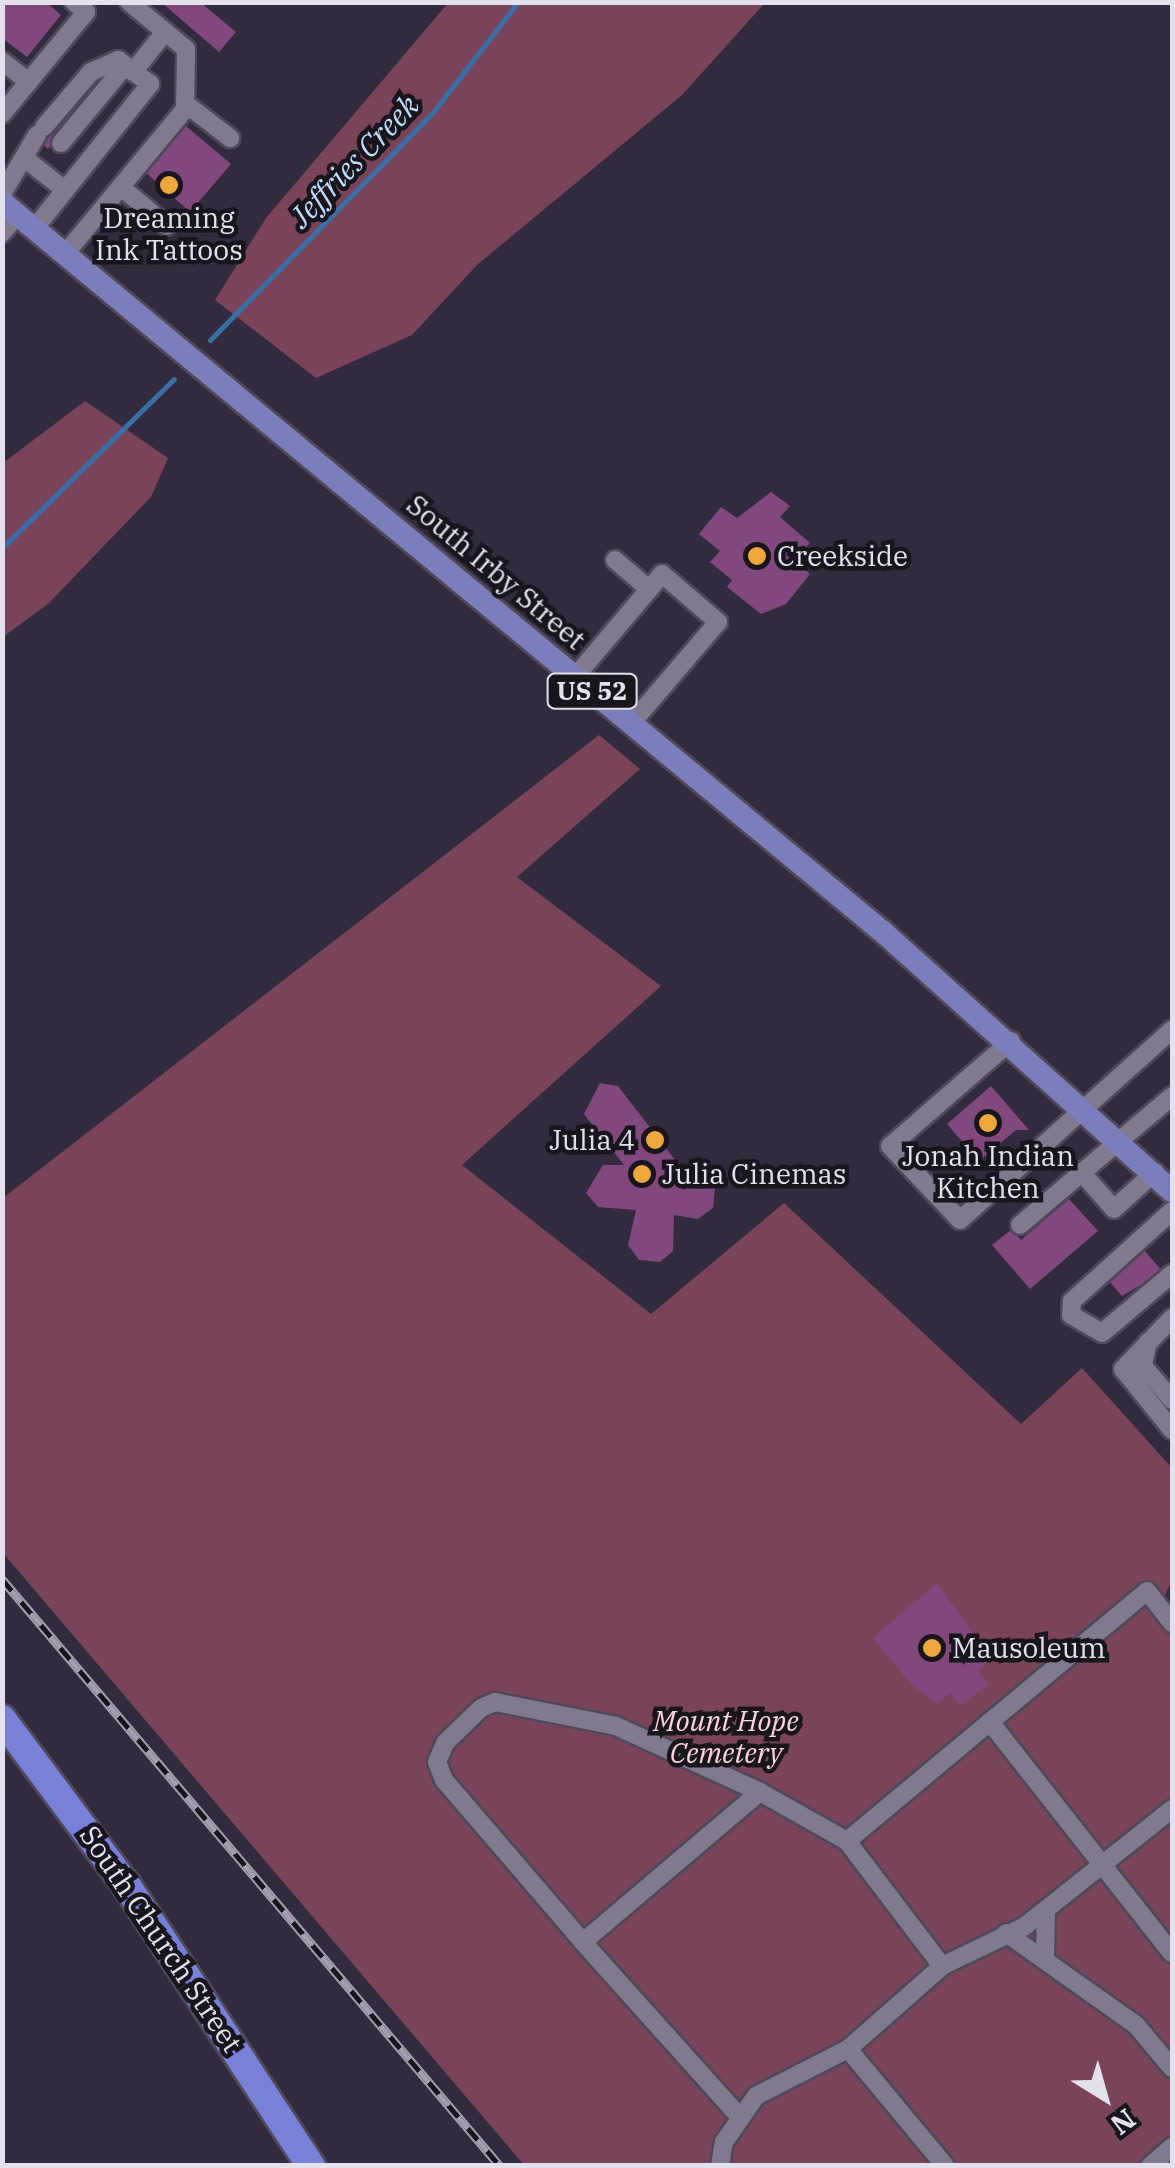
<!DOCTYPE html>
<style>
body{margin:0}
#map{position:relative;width:1175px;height:2168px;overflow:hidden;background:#322b3d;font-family:"IBM Plex Serif",serif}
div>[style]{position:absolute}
.green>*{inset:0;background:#794459}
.stream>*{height:5px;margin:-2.5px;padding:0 2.5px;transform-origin:2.5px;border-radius:2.5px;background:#396ea6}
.building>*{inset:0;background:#80487d}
.roads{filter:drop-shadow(2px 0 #4f4858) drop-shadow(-2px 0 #4f4858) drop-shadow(0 2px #4f4858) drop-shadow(0 -2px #4f4858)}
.minor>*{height:18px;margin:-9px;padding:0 9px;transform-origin:9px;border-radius:9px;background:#81798e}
.major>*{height:22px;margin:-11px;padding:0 11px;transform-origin:11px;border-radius:11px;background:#7c7ebb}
.highway>*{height:28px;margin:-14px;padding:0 14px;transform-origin:14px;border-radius:14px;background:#7881d9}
.rail>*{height:9px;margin-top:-4.5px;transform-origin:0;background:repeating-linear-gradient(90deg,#19151d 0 15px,#a39dac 0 30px);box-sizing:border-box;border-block:2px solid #a39dac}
.dots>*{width:28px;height:28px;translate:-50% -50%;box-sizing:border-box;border:5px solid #19151d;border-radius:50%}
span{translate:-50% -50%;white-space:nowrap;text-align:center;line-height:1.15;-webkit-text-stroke:9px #19151d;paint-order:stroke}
.shield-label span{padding:2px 8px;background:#19151d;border:2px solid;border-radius:8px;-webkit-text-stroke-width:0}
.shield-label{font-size:25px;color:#e4e0ec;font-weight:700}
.poi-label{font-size:28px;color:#e4e0ec}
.left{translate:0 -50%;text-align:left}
.right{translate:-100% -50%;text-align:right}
.street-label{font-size:28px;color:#e4e0ec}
.park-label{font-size:28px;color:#fed2e1;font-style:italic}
.water-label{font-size:30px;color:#bfdbfb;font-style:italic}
.frame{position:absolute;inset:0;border:5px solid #e4e0ec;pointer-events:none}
.north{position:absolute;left:1055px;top:2048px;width:100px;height:100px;-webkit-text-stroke:8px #19151d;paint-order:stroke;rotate:143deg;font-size:28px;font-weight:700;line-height:40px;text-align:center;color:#e4e0ec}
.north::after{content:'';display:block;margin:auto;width:35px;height:45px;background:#e4e0ec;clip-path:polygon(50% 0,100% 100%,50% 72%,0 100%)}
</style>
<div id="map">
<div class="green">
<div style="clip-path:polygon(448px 3px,765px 3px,682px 95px,477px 265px,412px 335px,316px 378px,215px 300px,266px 218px)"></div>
<div style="clip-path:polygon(85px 401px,168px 458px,151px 497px,48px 604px,3px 637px,3px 463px)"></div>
<div style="clip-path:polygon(599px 735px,640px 769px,517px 877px,661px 986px,462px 1165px,651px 1314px,784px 1203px,1021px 1424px,1082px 1368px,1172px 1468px,1172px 1579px,1164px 1598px,1172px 1608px,1172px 2165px,524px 2165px,3px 1553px,3px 1198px)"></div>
</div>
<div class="stream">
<div style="left:210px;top:340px;width:320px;rotate:-45.6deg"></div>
<div style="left:434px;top:111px;width:138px;rotate:-52.4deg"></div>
<div style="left:2px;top:548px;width:241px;rotate:-44.5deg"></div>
</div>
<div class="building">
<div style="clip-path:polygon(2px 2px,46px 2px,61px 15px,27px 57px,2px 38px)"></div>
<div style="clip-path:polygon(161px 2px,200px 2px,236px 32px,219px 52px)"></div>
<div style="clip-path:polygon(66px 112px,73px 118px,48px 149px,41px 143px)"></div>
<div style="clip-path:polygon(186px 126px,231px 164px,190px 212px,145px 172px)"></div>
<div style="clip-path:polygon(771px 492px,790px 506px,780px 517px,810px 543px,794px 561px,810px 574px,786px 604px,761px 614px,727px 587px,732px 580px,710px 562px,720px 551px,699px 534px,721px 507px,737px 518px)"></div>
<div style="clip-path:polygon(600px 1083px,618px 1086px,685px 1173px,715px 1189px,713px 1208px,698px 1219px,674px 1215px,673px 1251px,660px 1262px,639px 1260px,628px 1245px,636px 1210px,598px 1207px,586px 1193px,603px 1165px,624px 1165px,584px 1114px)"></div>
<div style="clip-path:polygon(991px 1086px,1029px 1130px,1016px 1130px,979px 1161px,947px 1124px)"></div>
<div style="clip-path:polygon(1069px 1199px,1098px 1231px,1030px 1289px,992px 1245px,1012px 1229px,1021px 1240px)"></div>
<div style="clip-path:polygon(1144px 1250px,1163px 1272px,1122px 1296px,1109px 1281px)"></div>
<div style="clip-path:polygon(937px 1583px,991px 1659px,978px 1671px,989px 1684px,960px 1706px,950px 1693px,937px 1704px,911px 1684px,873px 1638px)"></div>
</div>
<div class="roads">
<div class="minor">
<div style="left:2px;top:61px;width:34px;rotate:38deg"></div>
<div style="left:133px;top:72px;width:51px;rotate:-51.3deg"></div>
<div style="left:186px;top:104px;width:56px;rotate:37.7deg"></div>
<div style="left:2px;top:114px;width:132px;rotate:-50.5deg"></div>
<div style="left:86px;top:12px;width:16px;rotate:-140deg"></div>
<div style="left:61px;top:143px;width:100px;rotate:-50.3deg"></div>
<div style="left:28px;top:161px;width:47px;rotate:38.1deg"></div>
<div style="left:121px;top:187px;width:60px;rotate:40.3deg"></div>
<div style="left:2px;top:194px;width:69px;rotate:-59.3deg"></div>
<div style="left:34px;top:229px;width:186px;rotate:-51.3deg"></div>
<div style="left:150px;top:84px;width:40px;rotate:-143deg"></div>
<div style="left:118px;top:60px;width:30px;rotate:156deg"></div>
<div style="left:91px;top:72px;width:72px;rotate:130.5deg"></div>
<div style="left:2px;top:233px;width:23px;rotate:-50deg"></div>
<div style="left:65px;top:254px;width:188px;rotate:-50.4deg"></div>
<div style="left:185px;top:109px;width:60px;rotate:-89deg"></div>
<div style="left:186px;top:49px;width:74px;rotate:-140.5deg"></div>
<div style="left:615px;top:560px;width:45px;rotate:40.5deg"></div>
<div style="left:575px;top:677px;width:135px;rotate:-49.8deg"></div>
<div style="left:662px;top:574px;width:74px;rotate:40.6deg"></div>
<div style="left:718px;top:622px;width:134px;rotate:130.5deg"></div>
<div style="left:1011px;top:1041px;width:160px;rotate:139deg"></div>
<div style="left:890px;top:1146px;width:102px;rotate:46.6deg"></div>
<div style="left:960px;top:1220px;width:285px;rotate:-41.9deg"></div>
<div style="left:1082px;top:1173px;width:48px;rotate:48.4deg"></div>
<div style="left:1114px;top:1209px;width:55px;rotate:-42.1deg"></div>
<div style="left:1172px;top:1211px;width:135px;rotate:138deg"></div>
<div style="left:1072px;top:1301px;width:14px;rotate:94deg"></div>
<div style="left:1071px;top:1315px;width:36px;rotate:30deg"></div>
<div style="left:1102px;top:1333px;width:92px;rotate:-40.1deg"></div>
<div style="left:1020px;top:1225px;width:199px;rotate:-40.3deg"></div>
<div style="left:1172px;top:1318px;width:71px;rotate:133.9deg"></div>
<div style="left:1123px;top:1369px;width:78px;rotate:51.2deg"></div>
<div style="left:1148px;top:1342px;width:25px;rotate:102deg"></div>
<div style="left:1143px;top:1366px;width:45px;rotate:49.5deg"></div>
<div style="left:990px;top:1722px;width:204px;rotate:-39.8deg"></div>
<div style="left:1147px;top:1591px;width:41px;rotate:52deg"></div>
<div style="left:847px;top:1841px;width:157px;rotate:52.8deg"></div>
<div style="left:942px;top:1966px;width:92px;rotate:-25.7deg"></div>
<div style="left:1025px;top:1926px;width:188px;rotate:-38.5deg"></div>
<div style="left:1006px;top:1933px;width:159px;rotate:35.3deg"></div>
<div style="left:1136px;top:2025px;width:56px;rotate:50.1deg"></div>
<div style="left:583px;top:1942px;width:213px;rotate:-130.6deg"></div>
<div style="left:444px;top:1780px;width:19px;rotate:-111deg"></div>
<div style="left:437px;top:1762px;width:21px;rotate:-67deg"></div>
<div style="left:445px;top:1743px;width:50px;rotate:-44.2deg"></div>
<div style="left:481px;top:1708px;width:15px;rotate:-23deg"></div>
<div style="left:495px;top:1702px;width:123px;rotate:11.2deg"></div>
<div style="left:616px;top:1726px;width:158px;rotate:24.6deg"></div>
<div style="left:1045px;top:1955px;width:45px;rotate:-88.7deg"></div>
<div style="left:848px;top:2049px;width:152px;rotate:50.3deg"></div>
<div style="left:738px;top:2115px;width:232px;rotate:-131.9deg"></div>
<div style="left:583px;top:1942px;width:232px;rotate:-40.3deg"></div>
<div style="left:760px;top:1792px;width:100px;rotate:29.4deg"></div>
<div style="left:847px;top:1841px;width:186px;rotate:-39.8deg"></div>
<div style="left:990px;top:1722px;width:294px;rotate:51.8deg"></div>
<div style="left:720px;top:2166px;width:24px;rotate:-81deg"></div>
<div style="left:724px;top:2142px;width:56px;rotate:-55.2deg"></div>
<div style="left:756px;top:2096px;width:103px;rotate:-27.1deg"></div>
<div style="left:848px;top:2049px;width:125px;rotate:-41.4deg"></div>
<div style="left:1150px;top:2166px;width:29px;rotate:-41deg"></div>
</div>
<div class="major">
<div style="left:2px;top:202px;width:1144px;rotate:39.65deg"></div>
<div style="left:883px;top:932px;width:388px;rotate:41.9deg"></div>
</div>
<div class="highway">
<div style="left:2px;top:1719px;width:209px;rotate:53.2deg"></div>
<div style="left:127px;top:1886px;width:335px;rotate:56.7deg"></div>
</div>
</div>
<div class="rail">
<div style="left:2px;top:1579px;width:770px;rotate:49.69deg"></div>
</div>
<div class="dots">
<div style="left:169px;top:185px;background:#eea83c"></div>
<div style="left:757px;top:556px;background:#eea83c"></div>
<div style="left:988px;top:1123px;background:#eea83c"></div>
<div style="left:655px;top:1140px;background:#eea83c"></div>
<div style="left:642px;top:1174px;background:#eea83c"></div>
<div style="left:932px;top:1648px;background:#eea83c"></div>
</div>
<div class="shield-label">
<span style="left:592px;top:691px">US 52</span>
</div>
<div class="poi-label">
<span style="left:169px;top:234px">Dreaming<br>Ink Tattoos</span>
<span class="left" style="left:777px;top:556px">Creekside</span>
<span class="right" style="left:635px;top:1140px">Julia 4</span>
<span style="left:988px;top:1172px">Jonah Indian<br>Kitchen</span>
<span class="left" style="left:662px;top:1174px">Julia Cinemas</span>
<span class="left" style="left:952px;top:1648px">Mausoleum</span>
</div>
<div class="street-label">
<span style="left:496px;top:572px;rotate:40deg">South Irby Street</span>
<span style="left:161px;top:1939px;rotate:56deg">South Church Street</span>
</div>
<div class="park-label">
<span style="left:726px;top:1737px">Mount Hope<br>Cemetery</span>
</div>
<div class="water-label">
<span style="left:354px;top:161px;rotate:-46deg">Jeffries Creek</span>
</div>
<div class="frame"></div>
<div class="north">N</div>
</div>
